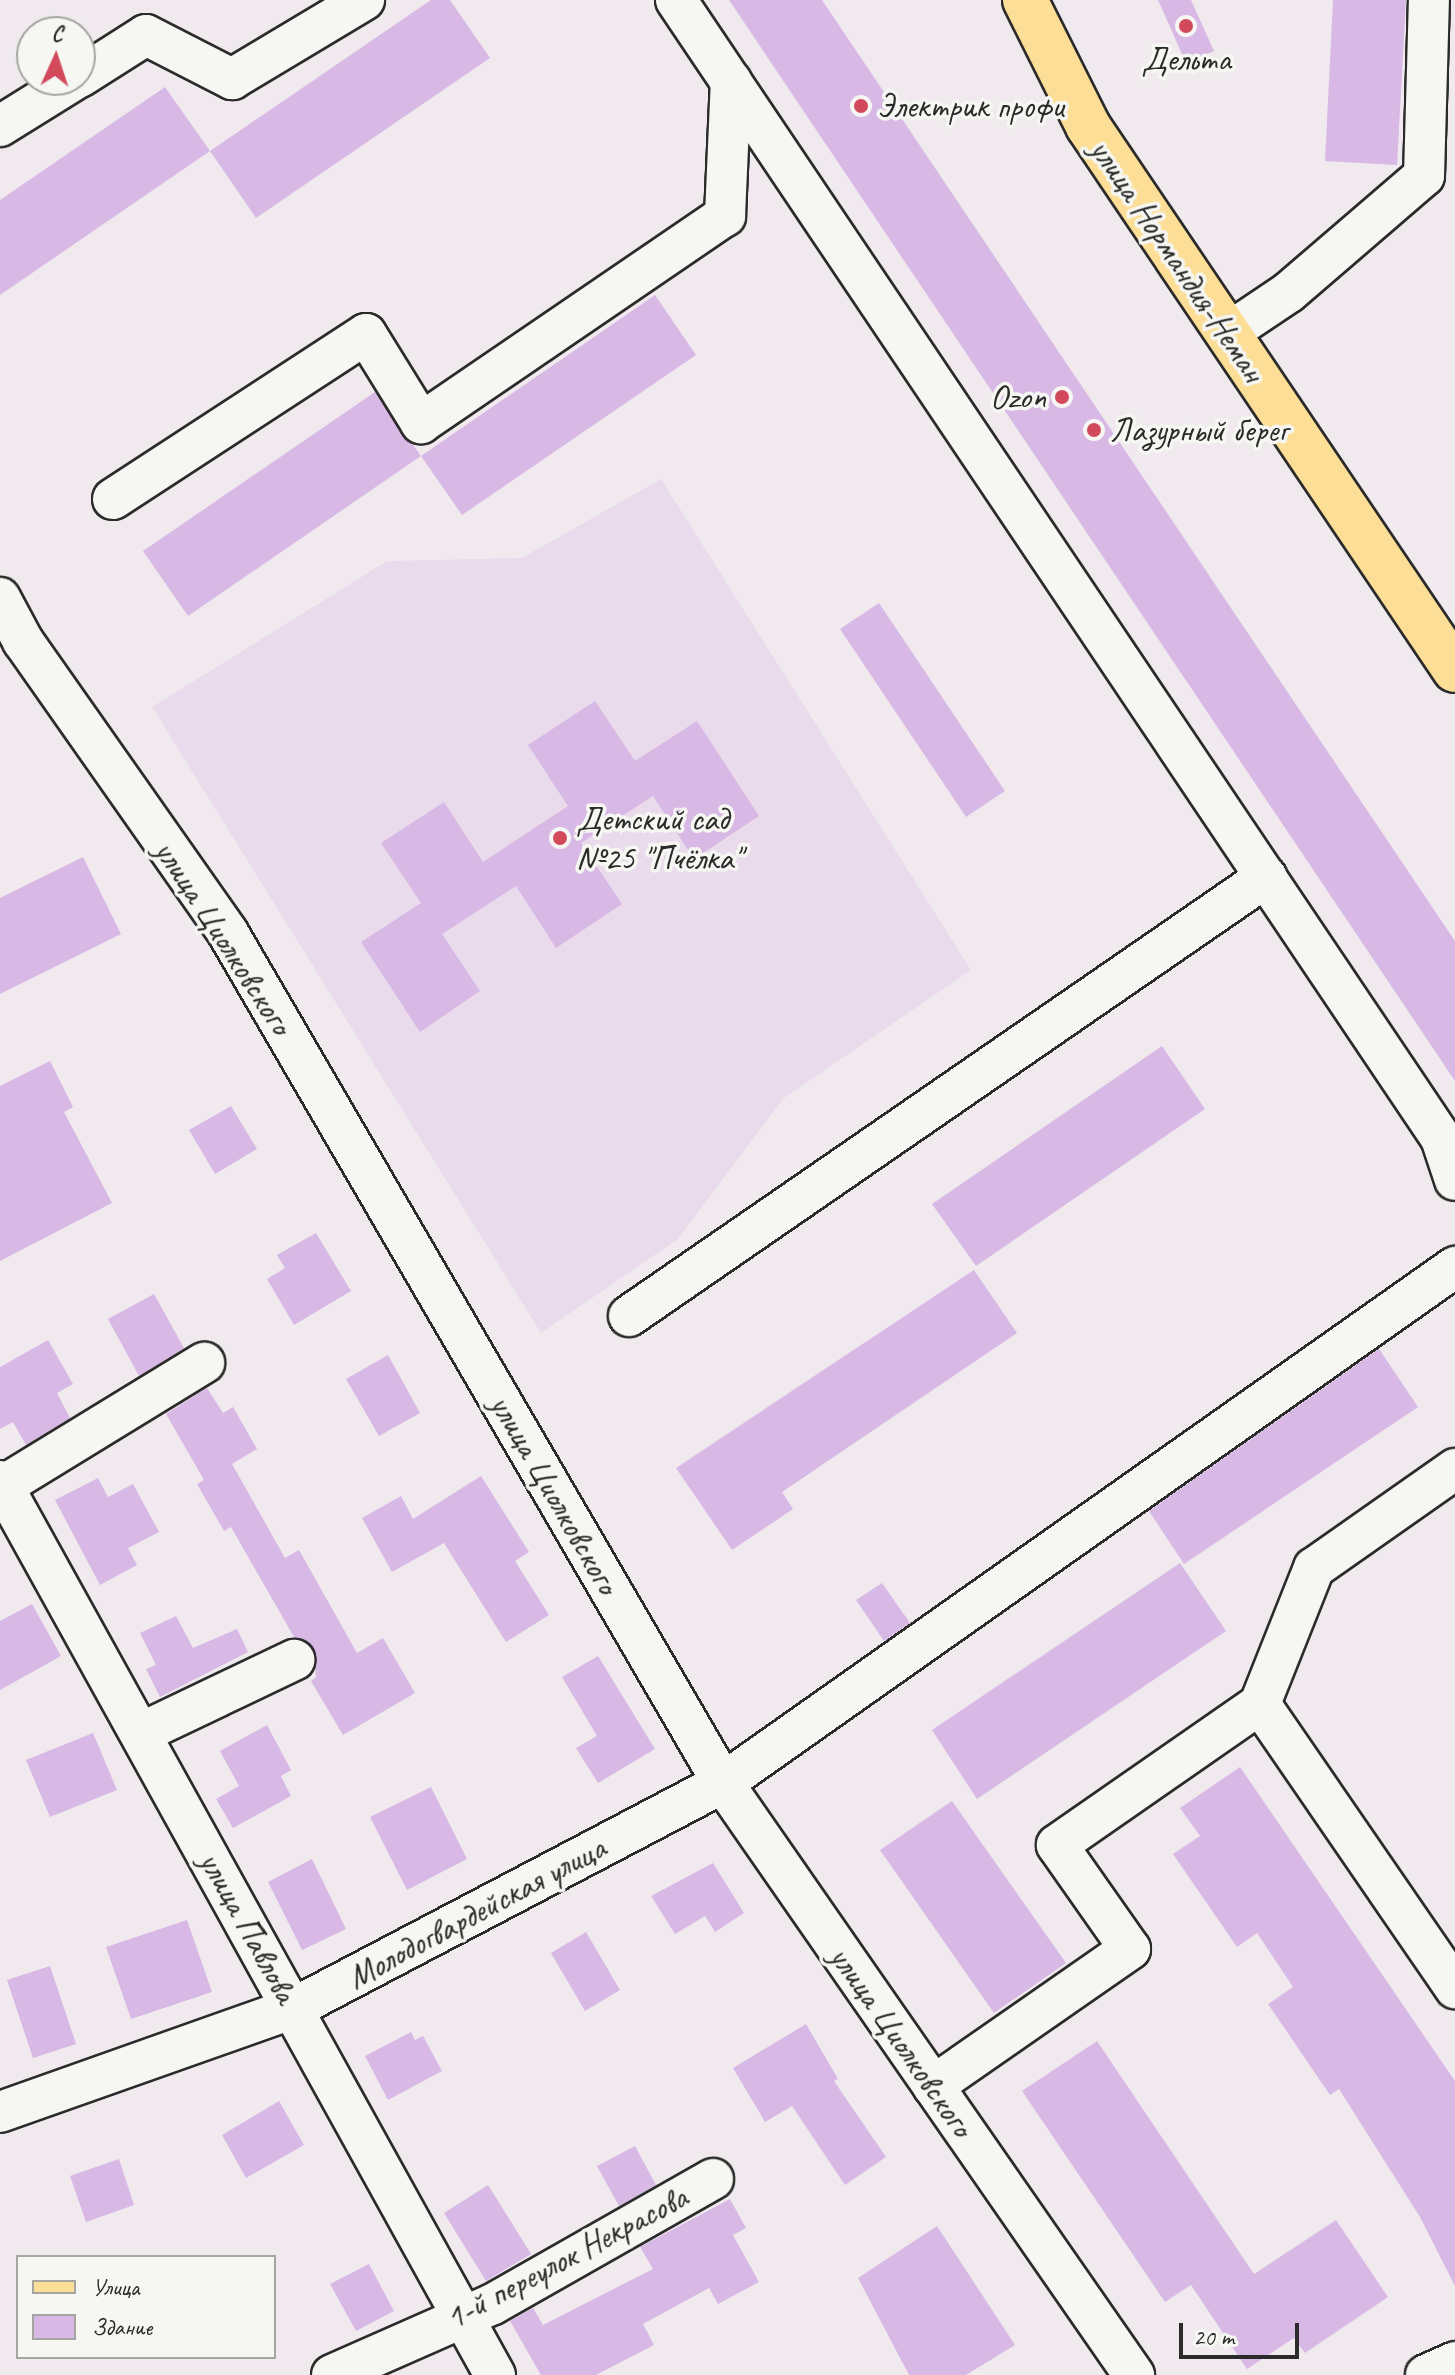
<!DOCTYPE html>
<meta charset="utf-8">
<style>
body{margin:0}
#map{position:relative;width:1455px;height:2375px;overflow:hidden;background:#f0eaef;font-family:Caveat,sans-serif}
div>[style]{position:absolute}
.built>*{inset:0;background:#e9dbec}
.building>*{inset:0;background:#d8b8e5}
.roads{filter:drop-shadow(2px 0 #2b2b2b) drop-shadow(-2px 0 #2b2b2b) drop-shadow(0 2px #2b2b2b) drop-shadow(0 -2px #2b2b2b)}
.minor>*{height:40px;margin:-20px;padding:0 20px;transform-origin:20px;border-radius:20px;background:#f6f6f2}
.major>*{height:44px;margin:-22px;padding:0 22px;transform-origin:22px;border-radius:22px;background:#fdde96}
.dots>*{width:22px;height:22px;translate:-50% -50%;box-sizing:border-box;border:4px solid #f6f6f2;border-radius:50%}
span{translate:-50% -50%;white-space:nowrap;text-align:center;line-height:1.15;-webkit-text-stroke:7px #f6f6f2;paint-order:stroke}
.poi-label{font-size:34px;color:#2b2b2b}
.left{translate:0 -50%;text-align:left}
.right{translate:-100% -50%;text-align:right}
.street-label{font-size:34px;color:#2b2b2b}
.legend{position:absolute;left:16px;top:2255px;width:260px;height:104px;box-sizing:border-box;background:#f6f6f2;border:2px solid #a5a5a2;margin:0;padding:10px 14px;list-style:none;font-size:24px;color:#2b2b2b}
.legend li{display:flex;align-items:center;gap:16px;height:40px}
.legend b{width:40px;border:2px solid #a5a5a2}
.north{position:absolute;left:16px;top:16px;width:80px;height:80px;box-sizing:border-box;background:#f6f6f2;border:2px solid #a5a5a2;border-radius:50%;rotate:3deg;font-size:22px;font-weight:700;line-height:32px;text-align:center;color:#2b2b2b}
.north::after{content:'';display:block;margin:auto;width:28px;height:36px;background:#d1495b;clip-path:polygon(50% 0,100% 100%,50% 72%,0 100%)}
.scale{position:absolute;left:1179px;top:2323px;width:120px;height:36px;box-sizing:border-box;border:4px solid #2b2b2b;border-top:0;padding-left:10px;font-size:24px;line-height:28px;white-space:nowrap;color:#2b2b2b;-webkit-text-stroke:6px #f6f6f2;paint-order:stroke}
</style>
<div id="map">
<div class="built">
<div style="clip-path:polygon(661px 479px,971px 970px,784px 1098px,678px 1239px,541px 1333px,152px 707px,387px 561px,522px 558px)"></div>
</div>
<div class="building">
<div style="clip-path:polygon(431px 0,450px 0,490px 58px,256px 218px,210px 151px)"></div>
<div style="clip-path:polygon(729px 0,822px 0,1455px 941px,1455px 1081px)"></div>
<div style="clip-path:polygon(1158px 0,1191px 0,1214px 51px,1186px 63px)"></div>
<div style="clip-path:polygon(1333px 0,1406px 0,1397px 165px,1325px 161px)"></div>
<div style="clip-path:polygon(165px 87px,210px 151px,0 295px,0 200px)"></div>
<div style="clip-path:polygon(655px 295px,696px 355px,462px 515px,421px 456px)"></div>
<div style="clip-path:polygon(375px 392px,421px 456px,188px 616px,143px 551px)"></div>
<div style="clip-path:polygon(879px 603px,1005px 791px,966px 817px,840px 629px)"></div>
<div style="clip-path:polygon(595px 701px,635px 761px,697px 721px,759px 816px,694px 859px,653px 796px,581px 843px,622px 904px,556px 948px,516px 886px,442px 934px,480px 991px,420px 1032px,361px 942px,421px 903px,381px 843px,444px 802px,483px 862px,568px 806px,528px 745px)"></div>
<div style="clip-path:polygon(83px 857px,121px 934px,0 994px,0 898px)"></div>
<div style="clip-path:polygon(1162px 1046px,1205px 1109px,976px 1266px,932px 1204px)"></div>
<div style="clip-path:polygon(50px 1061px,73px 1107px,64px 1112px,112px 1203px,0 1261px,0 1086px)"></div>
<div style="clip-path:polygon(231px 1106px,257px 1149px,215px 1174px,189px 1130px)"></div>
<div style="clip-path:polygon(316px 1233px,351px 1291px,294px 1325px,267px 1279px,285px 1268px,277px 1255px)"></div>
<div style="clip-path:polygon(974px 1270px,1017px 1333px,782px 1492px,793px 1509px,732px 1550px,676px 1468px)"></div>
<div style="clip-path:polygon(154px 1294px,184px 1348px,139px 1376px,108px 1319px)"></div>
<div style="clip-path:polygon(48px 1340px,73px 1384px,57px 1393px,70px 1418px,26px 1445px,13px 1422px,0 1429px,0 1367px)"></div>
<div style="clip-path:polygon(1379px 1349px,1418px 1407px,1184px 1564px,1149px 1511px)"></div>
<div style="clip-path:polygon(388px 1355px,420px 1413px,379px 1436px,346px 1379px)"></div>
<div style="clip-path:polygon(207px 1388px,223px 1413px,233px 1407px,257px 1449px,232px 1464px,285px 1558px,299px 1550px,357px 1653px,383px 1638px,415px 1693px,343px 1735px,311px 1681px,316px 1677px,314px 1649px,294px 1637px,231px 1527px,224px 1531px,197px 1484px,204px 1480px,166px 1414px)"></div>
<div style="clip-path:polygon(481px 1476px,529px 1552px,515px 1561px,549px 1615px,506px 1642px,444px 1543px,392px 1572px,362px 1518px,401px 1496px,413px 1519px)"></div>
<div style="clip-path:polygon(98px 1478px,108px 1497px,133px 1484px,159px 1532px,128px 1548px,137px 1565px,100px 1585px,55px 1500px)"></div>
<div style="clip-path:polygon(1180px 1563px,1226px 1631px,977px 1799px,932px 1730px)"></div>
<div style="clip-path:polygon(882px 1583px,910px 1623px,884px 1641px,856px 1600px)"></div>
<div style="clip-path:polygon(32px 1604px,61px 1656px,0 1690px,0 1621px)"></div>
<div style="clip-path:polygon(176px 1616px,193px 1648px,237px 1629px,248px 1652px,160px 1697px,146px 1669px,156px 1665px,140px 1633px)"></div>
<div style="clip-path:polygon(598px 1656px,655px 1749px,598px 1783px,576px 1748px,597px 1736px,562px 1677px)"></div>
<div style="clip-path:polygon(267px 1725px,291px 1770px,281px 1776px,291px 1796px,233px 1828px,216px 1799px,239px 1786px,220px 1751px)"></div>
<div style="clip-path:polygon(93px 1733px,117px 1790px,50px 1817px,26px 1760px)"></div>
<div style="clip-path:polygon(1240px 1767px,1455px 2081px,1455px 2286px,1420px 2217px,1339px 2089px,1330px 2095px,1268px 2004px,1293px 1987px,1257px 1933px,1237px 1947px,1173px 1854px,1200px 1836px,1180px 1808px)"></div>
<div style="clip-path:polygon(431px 1787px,467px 1859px,407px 1890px,370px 1817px)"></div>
<div style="clip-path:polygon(952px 1801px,1066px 1963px,994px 2013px,880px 1850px)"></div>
<div style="clip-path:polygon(312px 1859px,346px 1929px,302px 1950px,268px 1882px)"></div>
<div style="clip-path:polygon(713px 1863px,744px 1913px,715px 1932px,705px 1916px,675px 1934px,651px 1896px)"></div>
<div style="clip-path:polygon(187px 1920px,212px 1992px,131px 2019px,106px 1947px)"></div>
<div style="clip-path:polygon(586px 1932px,620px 1990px,585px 2011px,551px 1953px)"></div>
<div style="clip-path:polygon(50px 1966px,76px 2044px,33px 2058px,7px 1980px)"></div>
<div style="clip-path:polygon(806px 2024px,838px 2079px,834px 2081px,886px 2157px,845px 2185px,792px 2106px,765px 2122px,733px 2068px)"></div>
<div style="clip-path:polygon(411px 2032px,415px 2040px,423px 2036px,442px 2071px,388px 2100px,365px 2056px)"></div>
<div style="clip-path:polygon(1097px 2041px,1254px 2274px,1336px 2220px,1388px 2297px,1305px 2353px,1294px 2338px,1247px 2369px,1191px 2285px,1165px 2302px,1022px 2091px)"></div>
<div style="clip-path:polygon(279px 2101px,304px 2145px,246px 2178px,222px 2135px)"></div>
<div style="clip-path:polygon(635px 2146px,656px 2185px,619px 2206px,597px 2166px)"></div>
<div style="clip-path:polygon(119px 2159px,134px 2205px,86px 2222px,70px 2176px)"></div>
<div style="clip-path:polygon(488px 2185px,531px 2254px,486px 2281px,444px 2213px)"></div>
<div style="clip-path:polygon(730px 2199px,746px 2228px,733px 2235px,759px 2282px,718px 2304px,709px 2288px,643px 2324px,654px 2345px,596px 2375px,541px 2375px,510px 2321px,533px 2308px,543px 2325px,539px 2327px,653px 2269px,640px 2247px)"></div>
<div style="clip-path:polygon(937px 2226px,1015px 2345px,966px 2375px,909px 2375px,858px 2278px)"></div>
<div style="clip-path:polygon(369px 2264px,394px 2311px,356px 2331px,330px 2284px)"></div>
</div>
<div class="roads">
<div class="minor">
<div style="left:676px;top:0;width:1371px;rotate:56.09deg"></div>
<div style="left:1441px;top:1138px;width:44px;rotate:71.6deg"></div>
<div style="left:80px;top:77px;width:78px;rotate:-32.5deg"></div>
<div style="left:146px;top:35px;width:97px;rotate:27.1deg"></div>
<div style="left:232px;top:79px;width:154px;rotate:-30.9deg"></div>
<div style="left:0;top:126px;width:87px;rotate:-31.9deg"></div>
<div style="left:1228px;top:333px;width:73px;rotate:-33.9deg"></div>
<div style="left:1289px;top:292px;width:178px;rotate:-40.7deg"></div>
<div style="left:1424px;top:176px;width:176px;rotate:-88.4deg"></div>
<div style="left:113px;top:499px;width:302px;rotate:-33.1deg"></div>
<div style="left:366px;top:334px;width:105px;rotate:58.3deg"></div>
<div style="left:421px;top:423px;width:368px;rotate:-34.3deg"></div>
<div style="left:725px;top:216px;width:135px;rotate:-87.5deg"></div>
<div style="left:0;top:598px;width:49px;rotate:61.9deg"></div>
<div style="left:23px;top:641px;width:357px;rotate:54.9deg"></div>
<div style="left:228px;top:933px;width:984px;rotate:59.79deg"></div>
<div style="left:723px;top:1783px;width:721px;rotate:55.23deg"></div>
<div style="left:629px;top:1316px;width:774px;rotate:-34.57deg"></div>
<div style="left:1455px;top:1469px;width:172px;rotate:144.9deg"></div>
<div style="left:1314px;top:1568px;width:146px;rotate:111.7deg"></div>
<div style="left:1260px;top:1704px;width:345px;rotate:55.5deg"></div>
<div style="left:0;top:1481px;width:1022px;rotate:61.03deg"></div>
<div style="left:3px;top:1486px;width:236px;rotate:-31.5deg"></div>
<div style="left:141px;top:1733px;width:170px;rotate:-25.5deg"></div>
<div style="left:933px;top:2086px;width:240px;rotate:-34.8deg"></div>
<div style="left:1130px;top:1949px;width:127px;rotate:-125.1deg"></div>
<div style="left:1057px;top:1845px;width:247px;rotate:-34.8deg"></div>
<div style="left:0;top:2112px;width:312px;rotate:-19.5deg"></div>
<div style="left:294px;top:2008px;width:484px;rotate:-27.7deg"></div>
<div style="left:723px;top:1783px;width:896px;rotate:-35.18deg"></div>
<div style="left:332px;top:2375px;width:176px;rotate:-23.8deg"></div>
<div style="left:493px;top:2304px;width:253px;rotate:-29.6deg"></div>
<div style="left:1426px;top:2375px;width:32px;rotate:-24deg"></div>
</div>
<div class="major">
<div style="left:1025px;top:0;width:141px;rotate:63.4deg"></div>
<div style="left:1088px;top:126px;width:656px;rotate:56deg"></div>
</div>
</div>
<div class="dots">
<div style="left:1186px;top:26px;background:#d1495b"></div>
<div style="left:861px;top:106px;background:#d1495b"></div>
<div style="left:1062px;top:397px;background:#d1495b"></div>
<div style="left:1094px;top:430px;background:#d1495b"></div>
<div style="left:560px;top:838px;background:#d1495b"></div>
</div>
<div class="poi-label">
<span style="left:1186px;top:59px">Дельта</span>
<span class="left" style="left:877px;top:106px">Электрик профи</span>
<span class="right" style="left:1046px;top:397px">Ozon</span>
<span class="left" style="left:1110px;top:430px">Лазурный берег</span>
<span class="left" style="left:576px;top:838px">Детский сад<br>№25 "Пчёлка"</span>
</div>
<div class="street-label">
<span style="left:1178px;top:260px;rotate:56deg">улица Нормандия-Неман</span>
<span style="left:224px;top:937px;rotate:57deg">улица Циолковского</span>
<span style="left:555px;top:1494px;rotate:60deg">улица Циолковского</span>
<span style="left:476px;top:1912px;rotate:-28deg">Молодогвардейская улица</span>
<span style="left:249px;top:1927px;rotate:61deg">улица Павлова</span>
<span style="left:902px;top:2041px;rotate:55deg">улица Циолковского</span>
<span style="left:566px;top:2257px;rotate:-28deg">1-й переулок Некрасова</span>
</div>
<ul class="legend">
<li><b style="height:10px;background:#fdde96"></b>Улица</li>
<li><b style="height:22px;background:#d8b8e5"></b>Здание</li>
</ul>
<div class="north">С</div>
<div class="scale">20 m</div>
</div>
